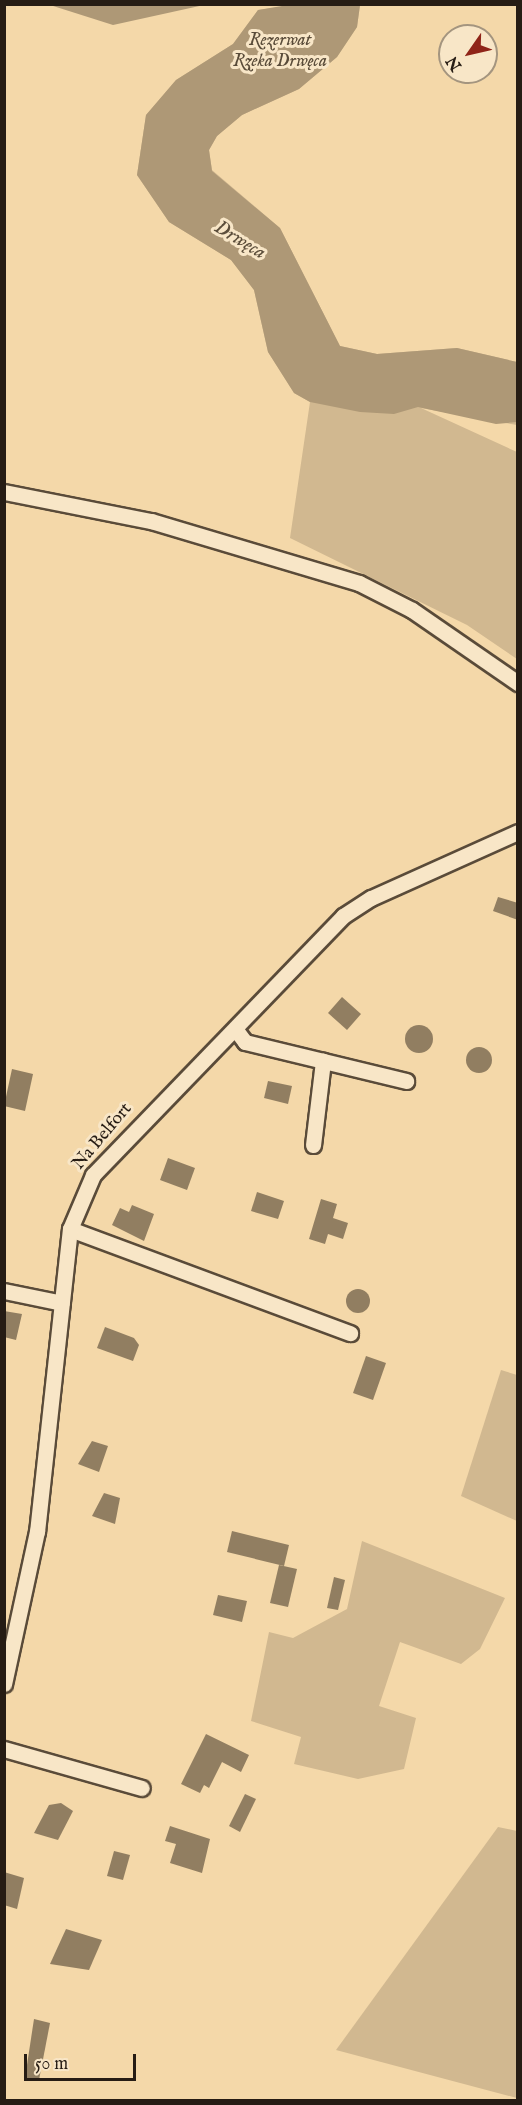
<!DOCTYPE html>
<meta charset="utf-8">
<style>
body{margin:0}
#map{position:relative;width:522px;height:2105px;overflow:hidden;background:#f4d8a9;font-family:"IM FELL English",serif}
div>[style]{position:absolute}
.green>*{inset:0;background:#d1b890}
.water>*{inset:0;background:#ae9876}
.building>*{inset:0;background:#917e61}
.round{border-radius:50%}
.roads{filter:drop-shadow(2px 0 #5a4b39) drop-shadow(-2px 0 #5a4b39) drop-shadow(0 2px #5a4b39) drop-shadow(0 -2px #5a4b39)}
.street>*{height:15px;margin:-7.5px;padding:0 7.5px;transform-origin:7.5px;border-radius:7.5px;background:#f8e6c7}
span{translate:-50% -50%;white-space:nowrap;text-align:center;line-height:1.15;-webkit-text-stroke:6px #f8e6c7;paint-order:stroke}
.park-label{font-size:18px;color:#594b39;font-style:italic}
.street-label{font-size:18px;color:#261c14}
.water-label{font-size:20px;color:#5c4e3b;font-style:italic}
.frame{position:absolute;inset:0;border:6px solid #261c14;pointer-events:none}
.north{position:absolute;left:438px;top:24px;width:60px;height:60px;box-sizing:border-box;background:#f8e6c7;border:2px solid #a4957f;border-radius:50%;rotate:236deg;font-size:16px;font-weight:700;line-height:24px;text-align:center;color:#261c14}
.north::after{content:'';display:block;margin:auto;width:21px;height:27px;background:#8f2418;clip-path:polygon(50% 0,100% 100%,50% 72%,0 100%)}
.scale{position:absolute;left:24px;top:2054px;width:112px;height:27px;box-sizing:border-box;border:3px solid #261c14;border-top:0;padding-left:8px;font-size:18px;line-height:21px;white-space:nowrap;color:#261c14;-webkit-text-stroke:4px #f8e6c7;paint-order:stroke}
</style>
<div id="map">
<div class="green">
<div style="clip-path:polygon(294px 5px,360px 5px,357px 27px,337px 57px,299px 89px,242px 115px,217px 136px,209px 150px,212px 170px,280px 228px,340px 346px,377px 354px,457px 348px,517px 362px,517px 425px,421px 408px,517px 452px,517px 659px,467px 625px,290px 538px,310px 402px,294px 393px,268px 352px,254px 290px,231px 260px,169px 222px,137px 175px,146px 115px,176px 80px,233px 44px,258px 10px)"></div>
<div style="clip-path:polygon(501px 1370px,517px 1375px,517px 1521px,461px 1496px)"></div>
<div style="clip-path:polygon(362px 1541px,505px 1598px,480px 1649px,461px 1664px,400px 1642px,379px 1706px,416px 1718px,404px 1769px,358px 1779px,294px 1764px,301px 1737px,251px 1721px,269px 1632px,293px 1638px,347px 1609px)"></div>
<div style="clip-path:polygon(498px 1827px,517px 1831px,517px 2098px,336px 2050px)"></div>
</div>
<div class="water">
<div style="clip-path:polygon(294px 4px,360px 5px,357px 27px,337px 57px,299px 89px,242px 115px,217px 136px,209px 150px,212px 171px,280px 228px,340px 346px,377px 354px,457px 348px,517px 362px,517px 422px,496px 424px,418px 407px,394px 414px,360px 412px,310px 402px,294px 393px,268px 352px,254px 290px,231px 260px,169px 222px,137px 175px,146px 115px,176px 80px,233px 44px,258px 10px)"></div>
<div style="clip-path:polygon(50px 5px,204px 4px,204px 5px,113px 25px)"></div>
</div>
<div class="building">
<div style="clip-path:polygon(498px 897px,518px 903px,518px 920px,493px 911px)"></div>
<div style="clip-path:polygon(342px 997px,361px 1014px,347px 1030px,328px 1013px)"></div>
<div class="round" style="left:405px;top:1025px;width:28px;height:28px"></div>
<div class="round" style="left:466px;top:1047px;width:26px;height:26px"></div>
<div style="clip-path:polygon(12px 1069px,33px 1074px,25px 1111px,4px 1106px)"></div>
<div style="clip-path:polygon(268px 1081px,292px 1086px,288px 1104px,264px 1098px)"></div>
<div style="clip-path:polygon(168px 1158px,195px 1168px,187px 1190px,160px 1180px)"></div>
<div style="clip-path:polygon(257px 1192px,284px 1201px,278px 1219px,251px 1211px)"></div>
<div style="clip-path:polygon(321px 1199px,337px 1204px,333px 1218px,348px 1223px,343px 1239px,328px 1234px,325px 1244px,309px 1239px)"></div>
<div style="clip-path:polygon(132px 1205px,154px 1214px,144px 1241px,112px 1225px,120px 1208px,129px 1212px)"></div>
<div class="round" style="left:346px;top:1289px;width:24px;height:24px"></div>
<div style="clip-path:polygon(4px 1311px,22px 1314px,16px 1340px,4px 1337px)"></div>
<div style="clip-path:polygon(105px 1327px,134px 1338px,139px 1345px,133px 1361px,97px 1348px)"></div>
<div style="clip-path:polygon(366px 1356px,386px 1363px,373px 1400px,353px 1393px)"></div>
<div style="clip-path:polygon(92px 1441px,108px 1446px,99px 1472px,78px 1464px)"></div>
<div style="clip-path:polygon(104px 1493px,120px 1498px,115px 1524px,92px 1516px)"></div>
<div style="clip-path:polygon(232px 1531px,289px 1545px,284px 1566px,227px 1552px)"></div>
<div style="clip-path:polygon(279px 1565px,297px 1569px,288px 1607px,270px 1603px)"></div>
<div style="clip-path:polygon(334px 1577px,345px 1580px,338px 1610px,327px 1608px)"></div>
<div style="clip-path:polygon(218px 1595px,247px 1601px,242px 1622px,213px 1615px)"></div>
<div style="clip-path:polygon(206px 1734px,249px 1755px,241px 1772px,222px 1762px,209px 1788px,204px 1785px,200px 1793px,181px 1784px)"></div>
<div style="clip-path:polygon(245px 1794px,256px 1799px,240px 1832px,229px 1826px)"></div>
<div style="clip-path:polygon(61px 1803px,73px 1811px,58px 1840px,34px 1833px,49px 1805px)"></div>
<div style="clip-path:polygon(170px 1826px,210px 1839px,202px 1873px,170px 1863px,176px 1844px,165px 1841px)"></div>
<div style="clip-path:polygon(114px 1851px,130px 1855px,123px 1880px,107px 1876px)"></div>
<div style="clip-path:polygon(4px 1872px,24px 1878px,17px 1909px,4px 1905px)"></div>
<div style="clip-path:polygon(66px 1929px,102px 1940px,89px 1970px,50px 1964px)"></div>
<div style="clip-path:polygon(34px 2019px,50px 2023px,39px 2080px,25px 2078px)"></div>
</div>
<div class="roads">
<div class="street">
<div style="left:4px;top:492px;width:150px;rotate:11.2deg"></div>
<div style="left:151px;top:521px;width:217px;rotate:16.6deg"></div>
<div style="left:359px;top:583px;width:59px;rotate:27deg"></div>
<div style="left:412px;top:610px;width:129px;rotate:34.6deg"></div>
<div style="left:236px;top:1030px;width:15px;rotate:53deg"></div>
<div style="left:245px;top:1042px;width:166px;rotate:13.6deg"></div>
<div style="left:313px;top:1145px;width:85px;rotate:-83.2deg"></div>
<div style="left:70px;top:1229px;width:299px;rotate:20.4deg"></div>
<div style="left:4px;top:1291px;width:59px;rotate:11.7deg"></div>
<div style="left:4px;top:1684px;width:156px;rotate:-77.8deg"></div>
<div style="left:37px;top:1532px;width:305px;rotate:-83.8deg"></div>
<div style="left:70px;top:1229px;width:59px;rotate:-66.9deg"></div>
<div style="left:93px;top:1175px;width:360px;rotate:-46deg"></div>
<div style="left:343px;top:916px;width:33px;rotate:-33deg"></div>
<div style="left:371px;top:898px;width:161px;rotate:-24.2deg"></div>
<div style="left:4px;top:1749px;width:143px;rotate:15.8deg"></div>
</div>
</div>
<div class="park-label">
<span style="left:280px;top:52px">Rezerwat<br>Rzeka Drwęca</span>
</div>
<div class="street-label">
<span style="left:103px;top:1137px;rotate:-50deg">Na Belfort</span>
</div>
<div class="water-label">
<span style="left:240px;top:240px;rotate:31deg">Drwęca</span>
</div>
<div class="frame"></div>
<div class="north">N</div>
<div class="scale">50 m</div>
</div>
